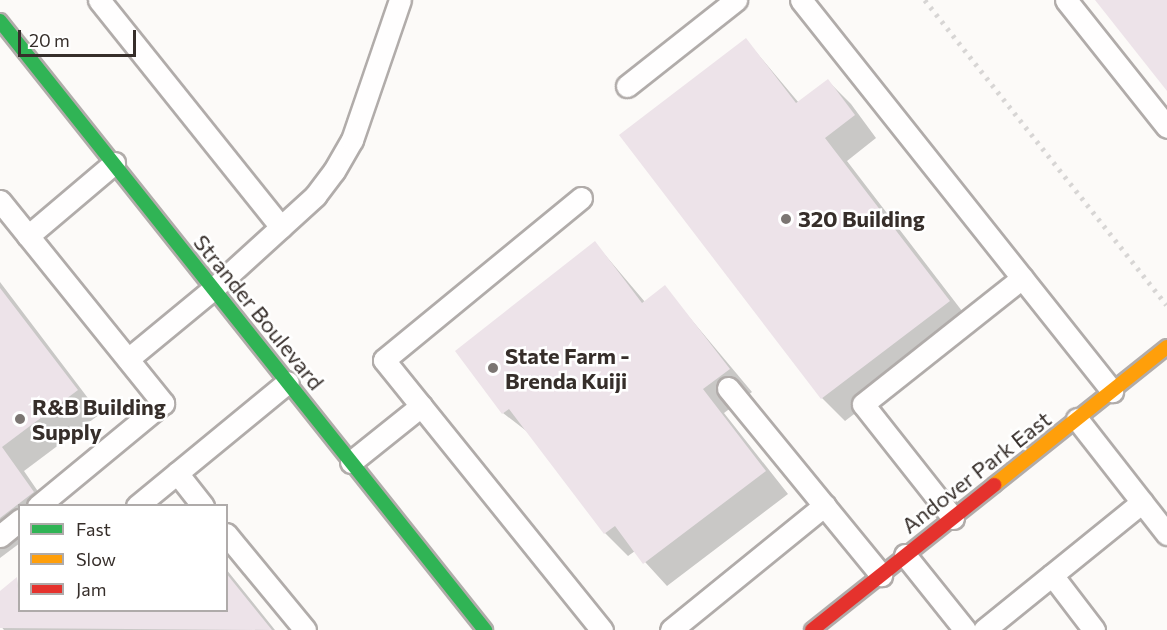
<!DOCTYPE html>
<style>
body{margin:0}
#map{position:relative;width:1167px;height:630px;overflow:hidden;background:#fcfaf8;font-family:Commissioner,sans-serif}
div>[style]{position:absolute}
.shadow>*{inset:0;background:#0003}
.building>*{inset:0;background:#ede3e9}
.roads{filter:drop-shadow(2px 0 #b1acaa) drop-shadow(-2px 0 #b1acaa) drop-shadow(0 2px #b1acaa) drop-shadow(0 -2px #b1acaa)}
.lane>*{height:21px;margin:-10.5px;padding:0 10.5px;transform-origin:10.5px;border-radius:10.5px;background:#fffefe}
.fast>*{height:14px;margin:-7px;padding:0 7px;transform-origin:7px;border-radius:7px;background:#30b455}
.slow>*{height:14px;margin:-7px;padding:0 7px;transform-origin:7px;border-radius:7px;background:#ff9f0a}
.jam>*{height:14px;margin:-7px;padding:0 7px;transform-origin:7px;border-radius:7px;background:#e5322d}
.rail>*{height:4.5px;margin-top:-2.25px;transform-origin:0;background:repeating-linear-gradient(90deg,#d7d5d4 0 3px,transparent 0 9px)}
.dots>*{width:16px;height:16px;translate:-50% -50%;box-sizing:border-box;border:3px solid #fff;border-radius:50%}
span{translate:-50% -50%;white-space:nowrap;text-align:center;line-height:1.15;-webkit-text-stroke:5px #fff;paint-order:stroke}
.poi-label{font-size:22px;color:#362e2a;font-weight:700}
.left{translate:0 -50%;text-align:left}
.street-label{font-size:22px;color:#362e2a}
.legend{position:absolute;left:18px;top:504px;width:210px;height:108px;box-sizing:border-box;background:#fff;border:2px solid #afabaa;margin:0;padding:8px 10px;list-style:none;font-size:18px;color:#362e2a}
.legend li{display:flex;align-items:center;gap:12px;height:30px}
.legend b{width:30px;border:2px solid #afabaa}
.scale{position:absolute;left:18px;top:30px;width:118px;height:27px;box-sizing:border-box;border:3px solid #362e2a;border-top:0;padding-left:8px;font-size:18px;line-height:21px;white-space:nowrap;color:#362e2a;-webkit-text-stroke:4px #fff;paint-order:stroke}
</style>
<div id="map">
<div class="shadow">
<div style="clip-path:polygon(746px 40px,799px 103px,828px 81px,851px 104px,876px 138px,847px 161px,972px 324px,845px 421px,822px 398px)"></div>
<div style="clip-path:polygon(595px 243px,645px 302px,664px 287px,752px 392px,724px 413px,788px 494px,667px 586px,635px 551px,628px 556px,605px 533px,529px 433px,503px 413px)"></div>
<div style="clip-path:polygon(0 282px,100px 414px,24px 471px,48px 506px,20px 506px,20px 543px,0 558px)"></div>
<div style="clip-path:polygon(226px 569px,275px 630px,4px 630px,0 625px,0 593px,17px 579px,20px 610px,226px 610px)"></div>
</div>
<div class="building">
<div style="clip-path:polygon(1095px 0,1167px 0,1167px 91px)"></div>
<div style="clip-path:polygon(746px 38px,796px 103px,828px 79px,855px 115px,825px 138px,950px 301px,821px 399px,619px 135px)"></div>
<div style="clip-path:polygon(595px 241px,642px 303px,665px 285px,730px 369px,703px 389px,766px 471px,643px 564px,615px 526px,604px 534px,509px 409px,502px 414px,455px 351px)"></div>
<div style="clip-path:polygon(0 288px,78px 390px,2px 447px,34px 492px,0 518px)"></div>
<div style="clip-path:polygon(226px 573px,272px 630px,0 628px,0 591px,17px 577px,20px 610px,226px 610px)"></div>
</div>
<div class="roads">
<div class="lane">
<div style="left:99px;top:0;width:291px;rotate:51.3deg"></div>
<div style="left:801px;top:0;width:500px;rotate:51.5deg"></div>
<div style="left:1066px;top:0;width:162px;rotate:51.5deg"></div>
<div style="left:627px;top:86px;width:139px;rotate:-38.3deg"></div>
<div style="left:581px;top:198px;width:255px;rotate:140.6deg"></div>
<div style="left:384px;top:360px;width:347px;rotate:51.1deg"></div>
<div style="left:0;top:201px;width:260px;rotate:51.1deg"></div>
<div style="left:163px;top:403px;width:162px;rotate:140.5deg"></div>
<div style="left:28px;top:236px;width:113px;rotate:-40.3deg"></div>
<div style="left:128px;top:359px;width:112px;rotate:-39.5deg"></div>
<div style="left:214px;top:288px;width:137px;rotate:-42.3deg"></div>
<div style="left:315px;top:196px;width:31px;rotate:-53deg"></div>
<div style="left:334px;top:171px;width:36px;rotate:-60deg"></div>
<div style="left:352px;top:140px;width:148px;rotate:-71.1deg"></div>
<div style="left:728px;top:388px;width:242px;rotate:50.7deg"></div>
<div style="left:1077px;top:419px;width:146px;rotate:52deg"></div>
<div style="left:351px;top:462px;width:90px;rotate:-38.7deg"></div>
<div style="left:177px;top:473px;width:42px;rotate:51.8deg"></div>
<div style="left:137px;top:506px;width:195px;rotate:-39.4deg"></div>
<div style="left:953px;top:518px;width:145px;rotate:-128.3deg"></div>
<div style="left:863px;top:404px;width:203px;rotate:-38.4deg"></div>
<div style="left:226px;top:534px;width:124px;rotate:50.5deg"></div>
<div style="left:0;top:536px;width:26px;rotate:-39deg"></div>
<div style="left:905px;top:555px;width:96px;rotate:51.3deg"></div>
<div style="left:671px;top:630px;width:198px;rotate:-39.1deg"></div>
<div style="left:984px;top:630px;width:87px;rotate:-39deg"></div>
<div style="left:1094px;top:630px;width:69px;rotate:-127.4deg"></div>
<div style="left:1052px;top:575px;width:116px;rotate:-39deg"></div>
</div>
<div class="fast">
<div style="left:0;top:21px;width:779px;rotate:51.47deg"></div>
</div>
<div class="slow">
<div style="left:994px;top:485px;width:221px;rotate:-38.6deg"></div>
</div>
<div class="jam">
<div style="left:812px;top:630px;width:233px;rotate:-38.5deg"></div>
</div>
</div>
<div class="rail">
<div style="left:925px;top:0;width:389px;rotate:51.6deg"></div>
</div>
<div class="dots">
<div style="left:786px;top:219px;background:#7b7572"></div>
<div style="left:493px;top:368px;background:#7b7572"></div>
<div style="left:20px;top:419px;background:#7b7572"></div>
</div>
<div class="poi-label">
<span class="left" style="left:798px;top:219px">320 Building</span>
<span class="left" style="left:505px;top:368px">State Farm -<br>Brenda Kuiji</span>
<span class="left" style="left:32px;top:419px">R&amp;B Building<br>Supply</span>
</div>
<div class="street-label">
<span style="left:259px;top:312px;rotate:51deg">Strander Boulevard</span>
<span style="left:976px;top:472px;rotate:-38deg">Andover Park East</span>
</div>
<ul class="legend">
<li><b style="height:8px;background:#30b455"></b>Fast</li>
<li><b style="height:8px;background:#ff9f0a"></b>Slow</li>
<li><b style="height:8px;background:#e5322d"></b>Jam</li>
</ul>
<div class="scale">20 m</div>
</div>
